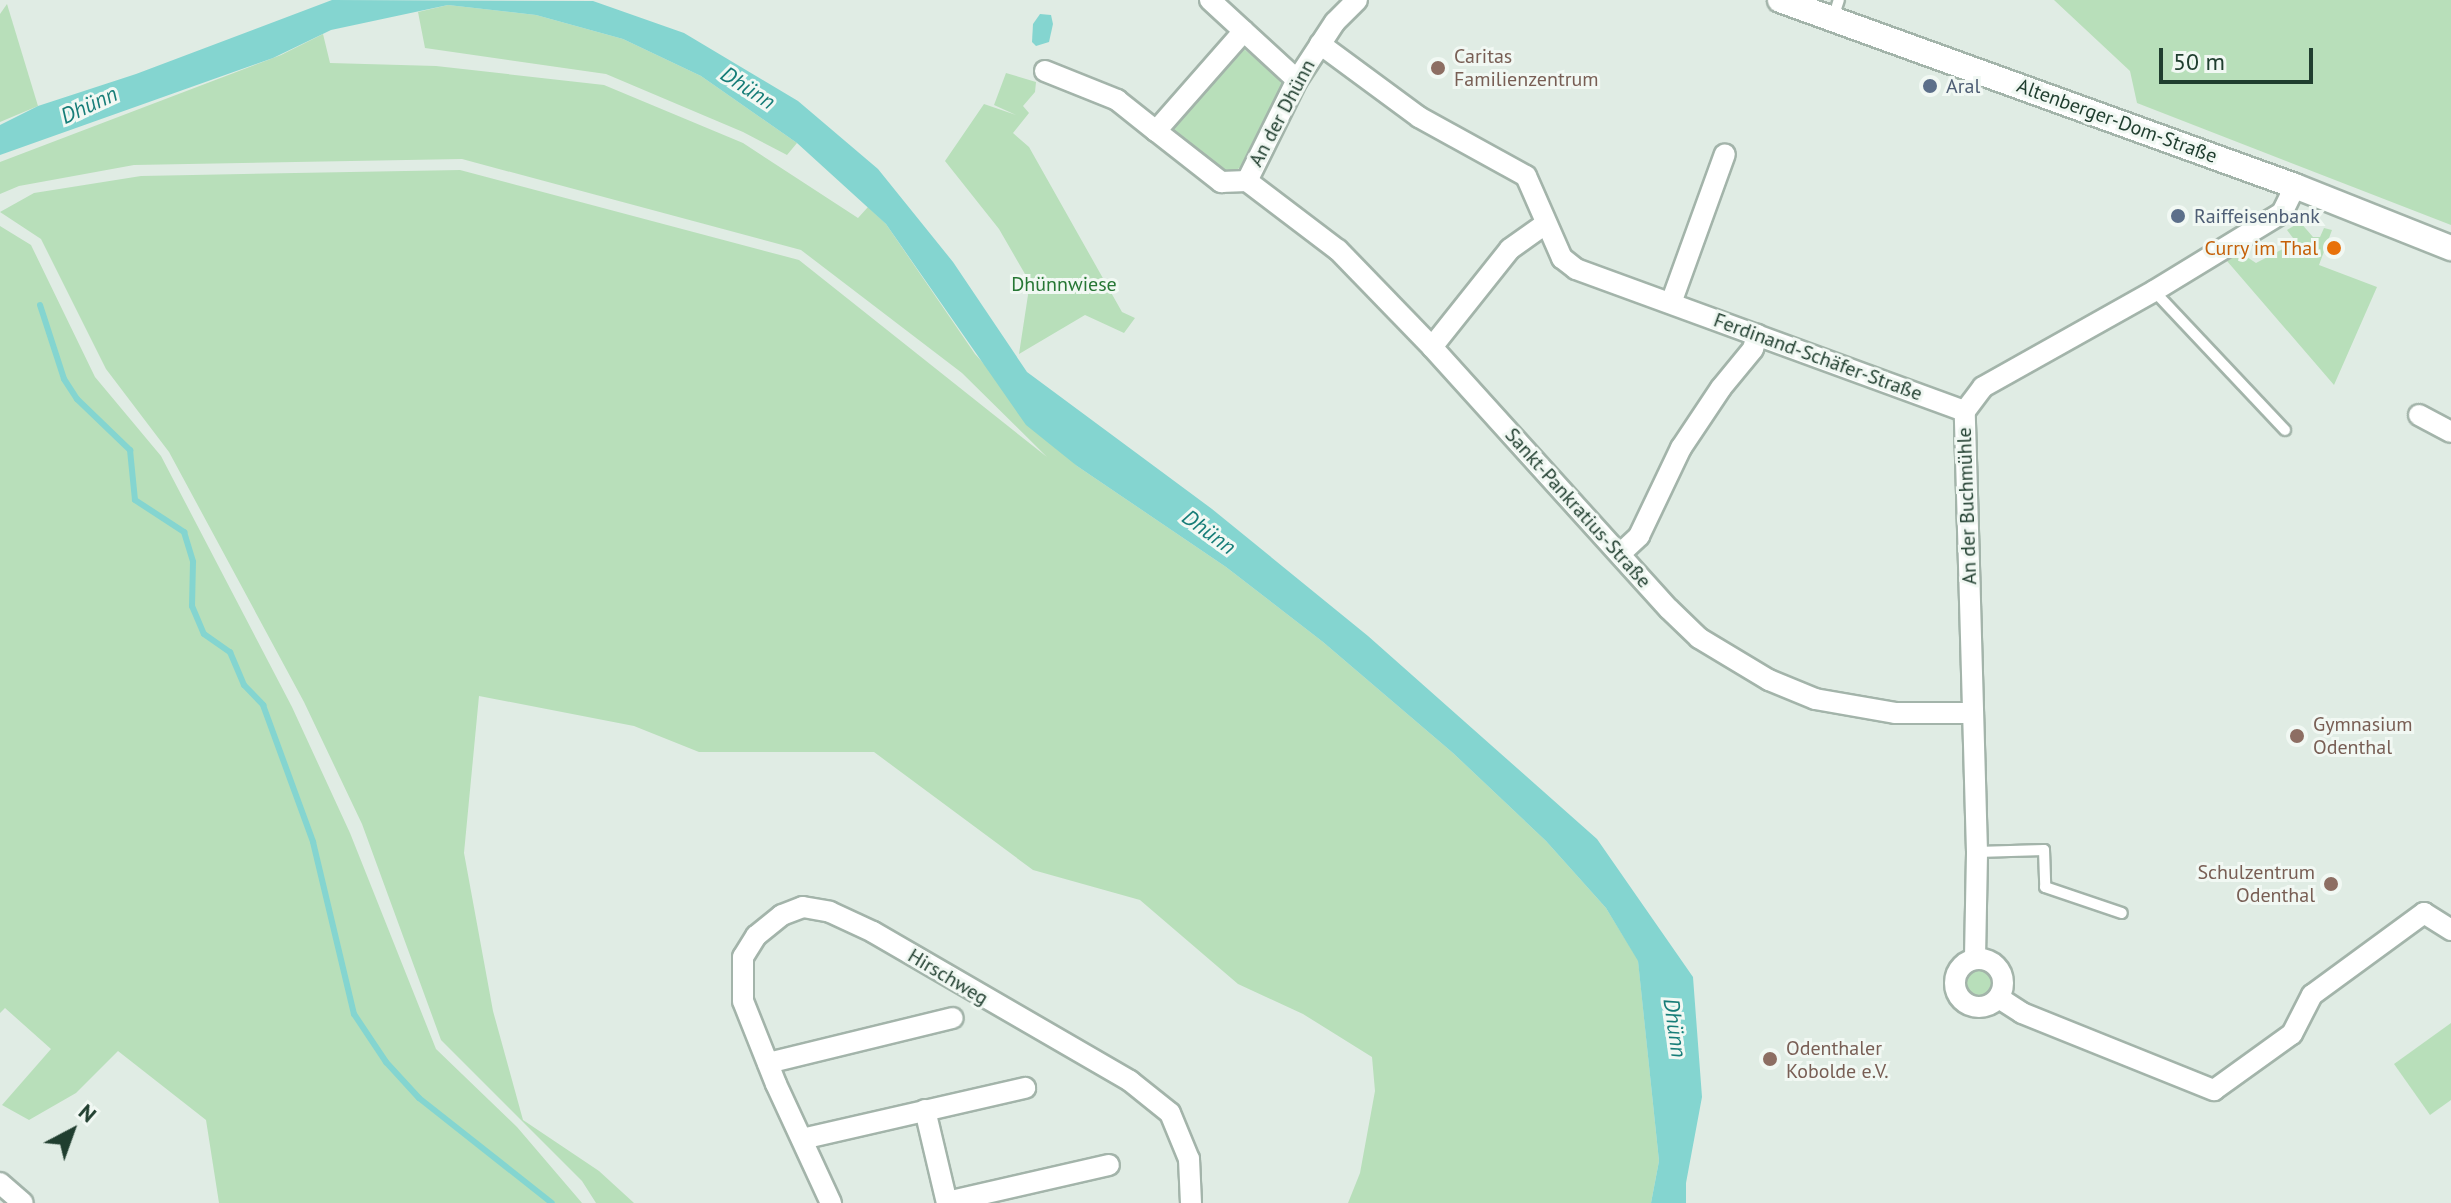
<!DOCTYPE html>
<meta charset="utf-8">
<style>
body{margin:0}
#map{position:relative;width:2451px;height:1203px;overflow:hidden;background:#e0ece4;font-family:"PT Sans",sans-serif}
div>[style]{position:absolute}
.green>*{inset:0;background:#b8dfba}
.round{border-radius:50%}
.water>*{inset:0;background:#84d5d0}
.stream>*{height:6px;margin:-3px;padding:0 3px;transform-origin:3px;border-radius:3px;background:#84d5d0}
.roads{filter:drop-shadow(2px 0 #a3b4aa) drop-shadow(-2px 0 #a3b4aa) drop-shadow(0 2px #a3b4aa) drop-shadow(0 -2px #a3b4aa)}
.service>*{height:10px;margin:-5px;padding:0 5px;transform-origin:5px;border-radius:5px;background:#fff}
.minor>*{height:20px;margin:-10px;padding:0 10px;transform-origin:10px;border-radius:10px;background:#fff}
.minor>.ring{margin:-10px;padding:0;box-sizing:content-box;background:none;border:20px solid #fff;border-radius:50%}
.secondary>*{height:24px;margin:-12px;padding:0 12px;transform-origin:12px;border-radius:12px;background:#fff}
.dots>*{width:22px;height:22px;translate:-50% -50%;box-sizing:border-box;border:4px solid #f1f8f3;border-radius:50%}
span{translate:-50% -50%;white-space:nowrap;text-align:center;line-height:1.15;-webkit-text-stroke:6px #f1f8f3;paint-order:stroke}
.education-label{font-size:20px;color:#785e54}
.left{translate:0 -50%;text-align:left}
.right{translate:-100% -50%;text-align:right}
.service-label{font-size:20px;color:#4e5e75}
.street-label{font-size:20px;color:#203e2f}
.food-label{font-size:20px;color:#c56008}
.park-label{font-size:20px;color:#277735}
.water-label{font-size:22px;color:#167d78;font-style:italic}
.north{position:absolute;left:32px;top:1091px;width:80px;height:80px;-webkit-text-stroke:6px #f1f8f3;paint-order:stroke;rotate:41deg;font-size:22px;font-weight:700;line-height:32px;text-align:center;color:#203e2f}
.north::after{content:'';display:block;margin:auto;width:28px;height:36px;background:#203e2f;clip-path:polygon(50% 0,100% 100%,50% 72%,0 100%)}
.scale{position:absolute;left:2159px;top:48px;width:154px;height:36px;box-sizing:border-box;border:4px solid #203e2f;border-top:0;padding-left:10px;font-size:24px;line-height:28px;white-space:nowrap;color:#203e2f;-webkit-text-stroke:6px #f1f8f3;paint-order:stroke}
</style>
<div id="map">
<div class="green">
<div style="clip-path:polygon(2054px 0,2451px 0,2451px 225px,2137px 103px,2130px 71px)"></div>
<div style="clip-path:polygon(7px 4px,38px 106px,0 122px,0 14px)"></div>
<div style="clip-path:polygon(448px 5px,536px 15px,623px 39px,701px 76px,797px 143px,787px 155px,743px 132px,606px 74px,425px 48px,418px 12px)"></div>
<div style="clip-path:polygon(323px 34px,330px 63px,436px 66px,604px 85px,743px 143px,858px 218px,868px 207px,886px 224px,975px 354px,1077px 466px,1226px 567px,1323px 642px,1453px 753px,1546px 841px,1606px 908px,1638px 960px,1659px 1161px,1651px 1203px,1348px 1203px,1360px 1173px,1375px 1091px,1372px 1057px,1303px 1014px,1238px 984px,1140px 900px,1033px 870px,874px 752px,699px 752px,634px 726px,479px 696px,464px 853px,493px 1011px,523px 1120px,599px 1171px,634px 1203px,596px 1203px,582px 1181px,441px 1040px,362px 824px,304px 702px,169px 452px,106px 369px,41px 239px,0 212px,34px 193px,141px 176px,460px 170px,799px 260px,1047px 457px,962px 373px,801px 250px,462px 159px,134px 165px,19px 186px,0 194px,0 162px,281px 55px)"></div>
<div style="clip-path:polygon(1244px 49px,1279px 78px,1283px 88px,1241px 167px,1228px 175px,1173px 131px,1175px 122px,1239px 50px)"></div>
<div style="clip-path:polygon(1006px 73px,1036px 82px,1035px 92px,1023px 106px,1029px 113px,1013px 133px,1029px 147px,1122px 312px,1135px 318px,1124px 333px,1085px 315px,1019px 354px,1028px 295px,1025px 274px,999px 229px,945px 161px,984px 104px,1016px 115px,994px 105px)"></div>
<div style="clip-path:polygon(2300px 222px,2313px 237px,2320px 237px,2324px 228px,2332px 230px,2319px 265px,2377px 287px,2334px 385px,2227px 261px,2241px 253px,2256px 263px,2296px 242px,2287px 230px)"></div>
<div style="clip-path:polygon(0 226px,31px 245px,95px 377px,161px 456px,292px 707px,350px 833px,436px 1049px,517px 1127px,582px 1203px,219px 1203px,206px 1120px,118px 1051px,76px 1093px,29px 1120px,2px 1105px,51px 1049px,5px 1008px,0 1013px)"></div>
<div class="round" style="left:1966px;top:970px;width:28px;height:28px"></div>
<div style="clip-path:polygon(2451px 1023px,2451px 1100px,2430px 1115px,2394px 1064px)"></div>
</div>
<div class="water">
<div style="clip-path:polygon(332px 0,593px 1px,684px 33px,798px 101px,878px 169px,953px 262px,1027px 372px,1212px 509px,1368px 636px,1597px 839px,1693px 977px,1702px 1097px,1686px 1183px,1686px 1203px,1651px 1203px,1659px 1161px,1638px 961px,1606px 908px,1546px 841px,1453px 753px,1323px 642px,1226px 567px,1077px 466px,1026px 425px,886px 224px,797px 143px,701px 76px,623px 39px,536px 15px,448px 5px,331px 30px,273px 58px,0 155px,0 125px,38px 106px,136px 74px)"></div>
<div style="clip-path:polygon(1040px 14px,1051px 15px,1053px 24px,1049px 42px,1036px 46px,1032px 42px,1033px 24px)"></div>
</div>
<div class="stream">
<div style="left:40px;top:305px;width:78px;rotate:72deg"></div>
<div style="left:64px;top:379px;width:24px;rotate:57deg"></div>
<div style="left:77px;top:399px;width:74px;rotate:43.9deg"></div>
<div style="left:130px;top:450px;width:50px;rotate:84.3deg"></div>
<div style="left:135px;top:500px;width:59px;rotate:33.1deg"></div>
<div style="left:184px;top:532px;width:31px;rotate:73deg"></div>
<div style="left:193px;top:562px;width:44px;rotate:91.3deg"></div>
<div style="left:192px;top:606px;width:30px;rotate:67deg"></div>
<div style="left:204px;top:634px;width:32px;rotate:35deg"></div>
<div style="left:230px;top:652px;width:36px;rotate:67deg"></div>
<div style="left:244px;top:685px;width:28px;rotate:46deg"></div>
<div style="left:263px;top:705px;width:146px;rotate:69.9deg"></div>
<div style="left:313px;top:842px;width:177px;rotate:76.6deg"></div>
<div style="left:354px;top:1014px;width:58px;rotate:56.3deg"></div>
<div style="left:386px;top:1062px;width:49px;rotate:47.5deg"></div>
<div style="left:419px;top:1098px;width:169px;rotate:38.3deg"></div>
</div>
<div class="roads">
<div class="service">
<div style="left:1833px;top:18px;width:19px;rotate:-72deg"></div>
<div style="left:2154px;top:291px;width:191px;rotate:46.7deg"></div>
<div style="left:1977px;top:852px;width:67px;rotate:-1.7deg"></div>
<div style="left:2044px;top:850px;width:37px;rotate:88deg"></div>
<div style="left:2045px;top:887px;width:81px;rotate:18.7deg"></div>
</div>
<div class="minor">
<div style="left:1210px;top:0;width:118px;rotate:42.6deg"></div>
<div style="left:1320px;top:44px;width:123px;rotate:36.4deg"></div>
<div style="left:1419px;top:117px;width:122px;rotate:28.9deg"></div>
<div style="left:1526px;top:176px;width:90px;rotate:66.3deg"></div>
<div style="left:1562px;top:258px;width:18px;rotate:38deg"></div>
<div style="left:1576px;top:269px;width:414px;rotate:20.1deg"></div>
<div style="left:1045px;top:71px;width:78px;rotate:21.9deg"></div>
<div style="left:1117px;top:100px;width:50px;rotate:38.5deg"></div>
<div style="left:1156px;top:131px;width:133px;rotate:-48.7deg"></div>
<div style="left:1156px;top:131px;width:83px;rotate:38.1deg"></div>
<div style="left:1221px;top:182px;width:26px;rotate:-2deg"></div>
<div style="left:1247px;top:181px;width:114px;rotate:37.2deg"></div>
<div style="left:1338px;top:250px;width:135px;rotate:45.9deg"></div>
<div style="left:1432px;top:347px;width:353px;rotate:47.9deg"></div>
<div style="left:1669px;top:609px;width:42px;rotate:44deg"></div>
<div style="left:1699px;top:638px;width:82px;rotate:31deg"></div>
<div style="left:1769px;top:680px;width:50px;rotate:22.4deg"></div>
<div style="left:1815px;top:699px;width:81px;rotate:9.9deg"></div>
<div style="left:1895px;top:713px;width:78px"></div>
<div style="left:1247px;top:181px;width:113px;rotate:-63.7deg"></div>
<div style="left:1297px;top:80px;width:69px;rotate:-56.8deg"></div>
<div style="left:1335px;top:22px;width:31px;rotate:-45deg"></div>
<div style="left:1671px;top:303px;width:158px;rotate:-70.1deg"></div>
<div style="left:1432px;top:347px;width:125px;rotate:-51.5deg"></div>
<div style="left:1510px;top:249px;width:43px;rotate:-35.5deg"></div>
<div style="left:2419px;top:415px;width:36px;rotate:28deg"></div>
<div style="left:1621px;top:553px;width:25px;rotate:-43deg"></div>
<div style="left:1639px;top:536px;width:98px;rotate:-64.5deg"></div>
<div style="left:1681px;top:448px;width:72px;rotate:-56.3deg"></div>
<div style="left:1721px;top:388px;width:50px;rotate:-50.6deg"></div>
<div style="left:1753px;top:349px;width:15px;rotate:-74deg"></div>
<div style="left:1975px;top:958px;width:106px;rotate:-88.9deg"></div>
<div style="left:1977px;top:852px;width:441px;rotate:-91.6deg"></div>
<div style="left:1965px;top:411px;width:30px;rotate:-53deg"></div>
<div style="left:1983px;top:387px;width:196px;rotate:-29.3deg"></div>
<div style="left:2154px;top:291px;width:150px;rotate:-31.4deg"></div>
<div style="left:2282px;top:213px;width:30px;rotate:-64deg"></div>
<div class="ring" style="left:1955px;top:959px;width:28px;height:28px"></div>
<div style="left:1999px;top:998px;width:27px;rotate:33deg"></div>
<div style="left:2022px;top:1013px;width:207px;rotate:21.9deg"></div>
<div style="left:2214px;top:1090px;width:96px;rotate:-35.7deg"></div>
<div style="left:2292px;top:1034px;width:44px;rotate:-62.9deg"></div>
<div style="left:2312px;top:995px;width:139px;rotate:-36.2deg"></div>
<div style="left:2424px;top:913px;width:32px;rotate:32deg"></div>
<div style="left:768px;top:1063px;width:190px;rotate:-13.7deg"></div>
<div style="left:925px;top:1110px;width:96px;rotate:76.7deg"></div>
<div style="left:802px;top:1139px;width:229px;rotate:-12.9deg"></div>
<div style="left:0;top:1183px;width:30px;rotate:41deg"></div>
<div style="left:947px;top:1202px;width:166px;rotate:-12.9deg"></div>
<div style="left:831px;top:1203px;width:131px;rotate:-114.8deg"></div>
<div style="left:776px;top:1084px;width:89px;rotate:-111.7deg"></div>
<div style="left:743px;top:1001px;width:44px;rotate:-90deg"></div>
<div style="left:743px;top:957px;width:25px;rotate:-58deg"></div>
<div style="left:756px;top:936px;width:33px;rotate:-39deg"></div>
<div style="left:782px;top:915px;width:22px;rotate:-21deg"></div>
<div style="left:803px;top:907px;width:27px;rotate:10deg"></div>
<div style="left:830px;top:912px;width:47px;rotate:24.9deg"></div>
<div style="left:873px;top:932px;width:297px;rotate:30.1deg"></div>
<div style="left:1130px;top:1081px;width:51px;rotate:38.7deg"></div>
<div style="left:1170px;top:1113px;width:50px;rotate:67.6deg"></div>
<div style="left:1189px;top:1159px;width:44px;rotate:87.4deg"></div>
</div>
<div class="secondary">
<div style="left:1780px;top:0;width:548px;rotate:19.86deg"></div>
<div style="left:2295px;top:186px;width:168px;rotate:21.7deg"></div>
</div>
</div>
<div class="dots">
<div style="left:1438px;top:68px;background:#8d6e63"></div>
<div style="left:1930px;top:86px;background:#5c6f8a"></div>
<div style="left:2178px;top:216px;background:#5c6f8a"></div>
<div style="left:2334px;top:248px;background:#e8710a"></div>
<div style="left:2297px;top:736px;background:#8d6e63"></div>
<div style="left:2331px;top:884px;background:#8d6e63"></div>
<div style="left:1770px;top:1059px;background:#8d6e63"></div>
</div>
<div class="education-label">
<span class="left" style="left:1454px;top:68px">Caritas<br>Familienzentrum</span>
<span class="left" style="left:2313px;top:736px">Gymnasium<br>Odenthal</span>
<span class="right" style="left:2315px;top:884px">Schulzentrum<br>Odenthal</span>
<span class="left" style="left:1786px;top:1060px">Odenthaler<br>Kobolde e.V.</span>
</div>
<div class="service-label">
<span class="left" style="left:1946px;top:86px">Aral</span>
<span class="left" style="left:2194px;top:216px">Raiffeisenbank</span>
</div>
<div class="street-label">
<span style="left:1282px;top:113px;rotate:-62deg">An der Dhünn</span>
<span style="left:2117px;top:121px;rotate:20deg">Altenberger-Dom-Straße</span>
<span style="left:1818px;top:357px;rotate:20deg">Ferdinand-Schäfer-Straße</span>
<span style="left:1967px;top:506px;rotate:-92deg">An der Buchmühle</span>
<span style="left:1578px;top:508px;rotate:48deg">Sankt-Pankratius-Straße</span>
<span style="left:948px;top:977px;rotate:31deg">Hirschweg</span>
</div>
<div class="food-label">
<span class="right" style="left:2318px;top:248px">Curry im Thal</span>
</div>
<div class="park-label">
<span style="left:1064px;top:284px">Dhünnwiese</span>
</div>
<div class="water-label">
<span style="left:748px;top:88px;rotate:33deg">Dhünn</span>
<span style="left:89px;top:105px;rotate:-25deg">Dhünn</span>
<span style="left:1209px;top:532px;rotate:36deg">Dhünn</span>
<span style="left:1675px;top:1028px;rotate:82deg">Dhünn</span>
</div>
<div class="north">N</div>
<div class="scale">50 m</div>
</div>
